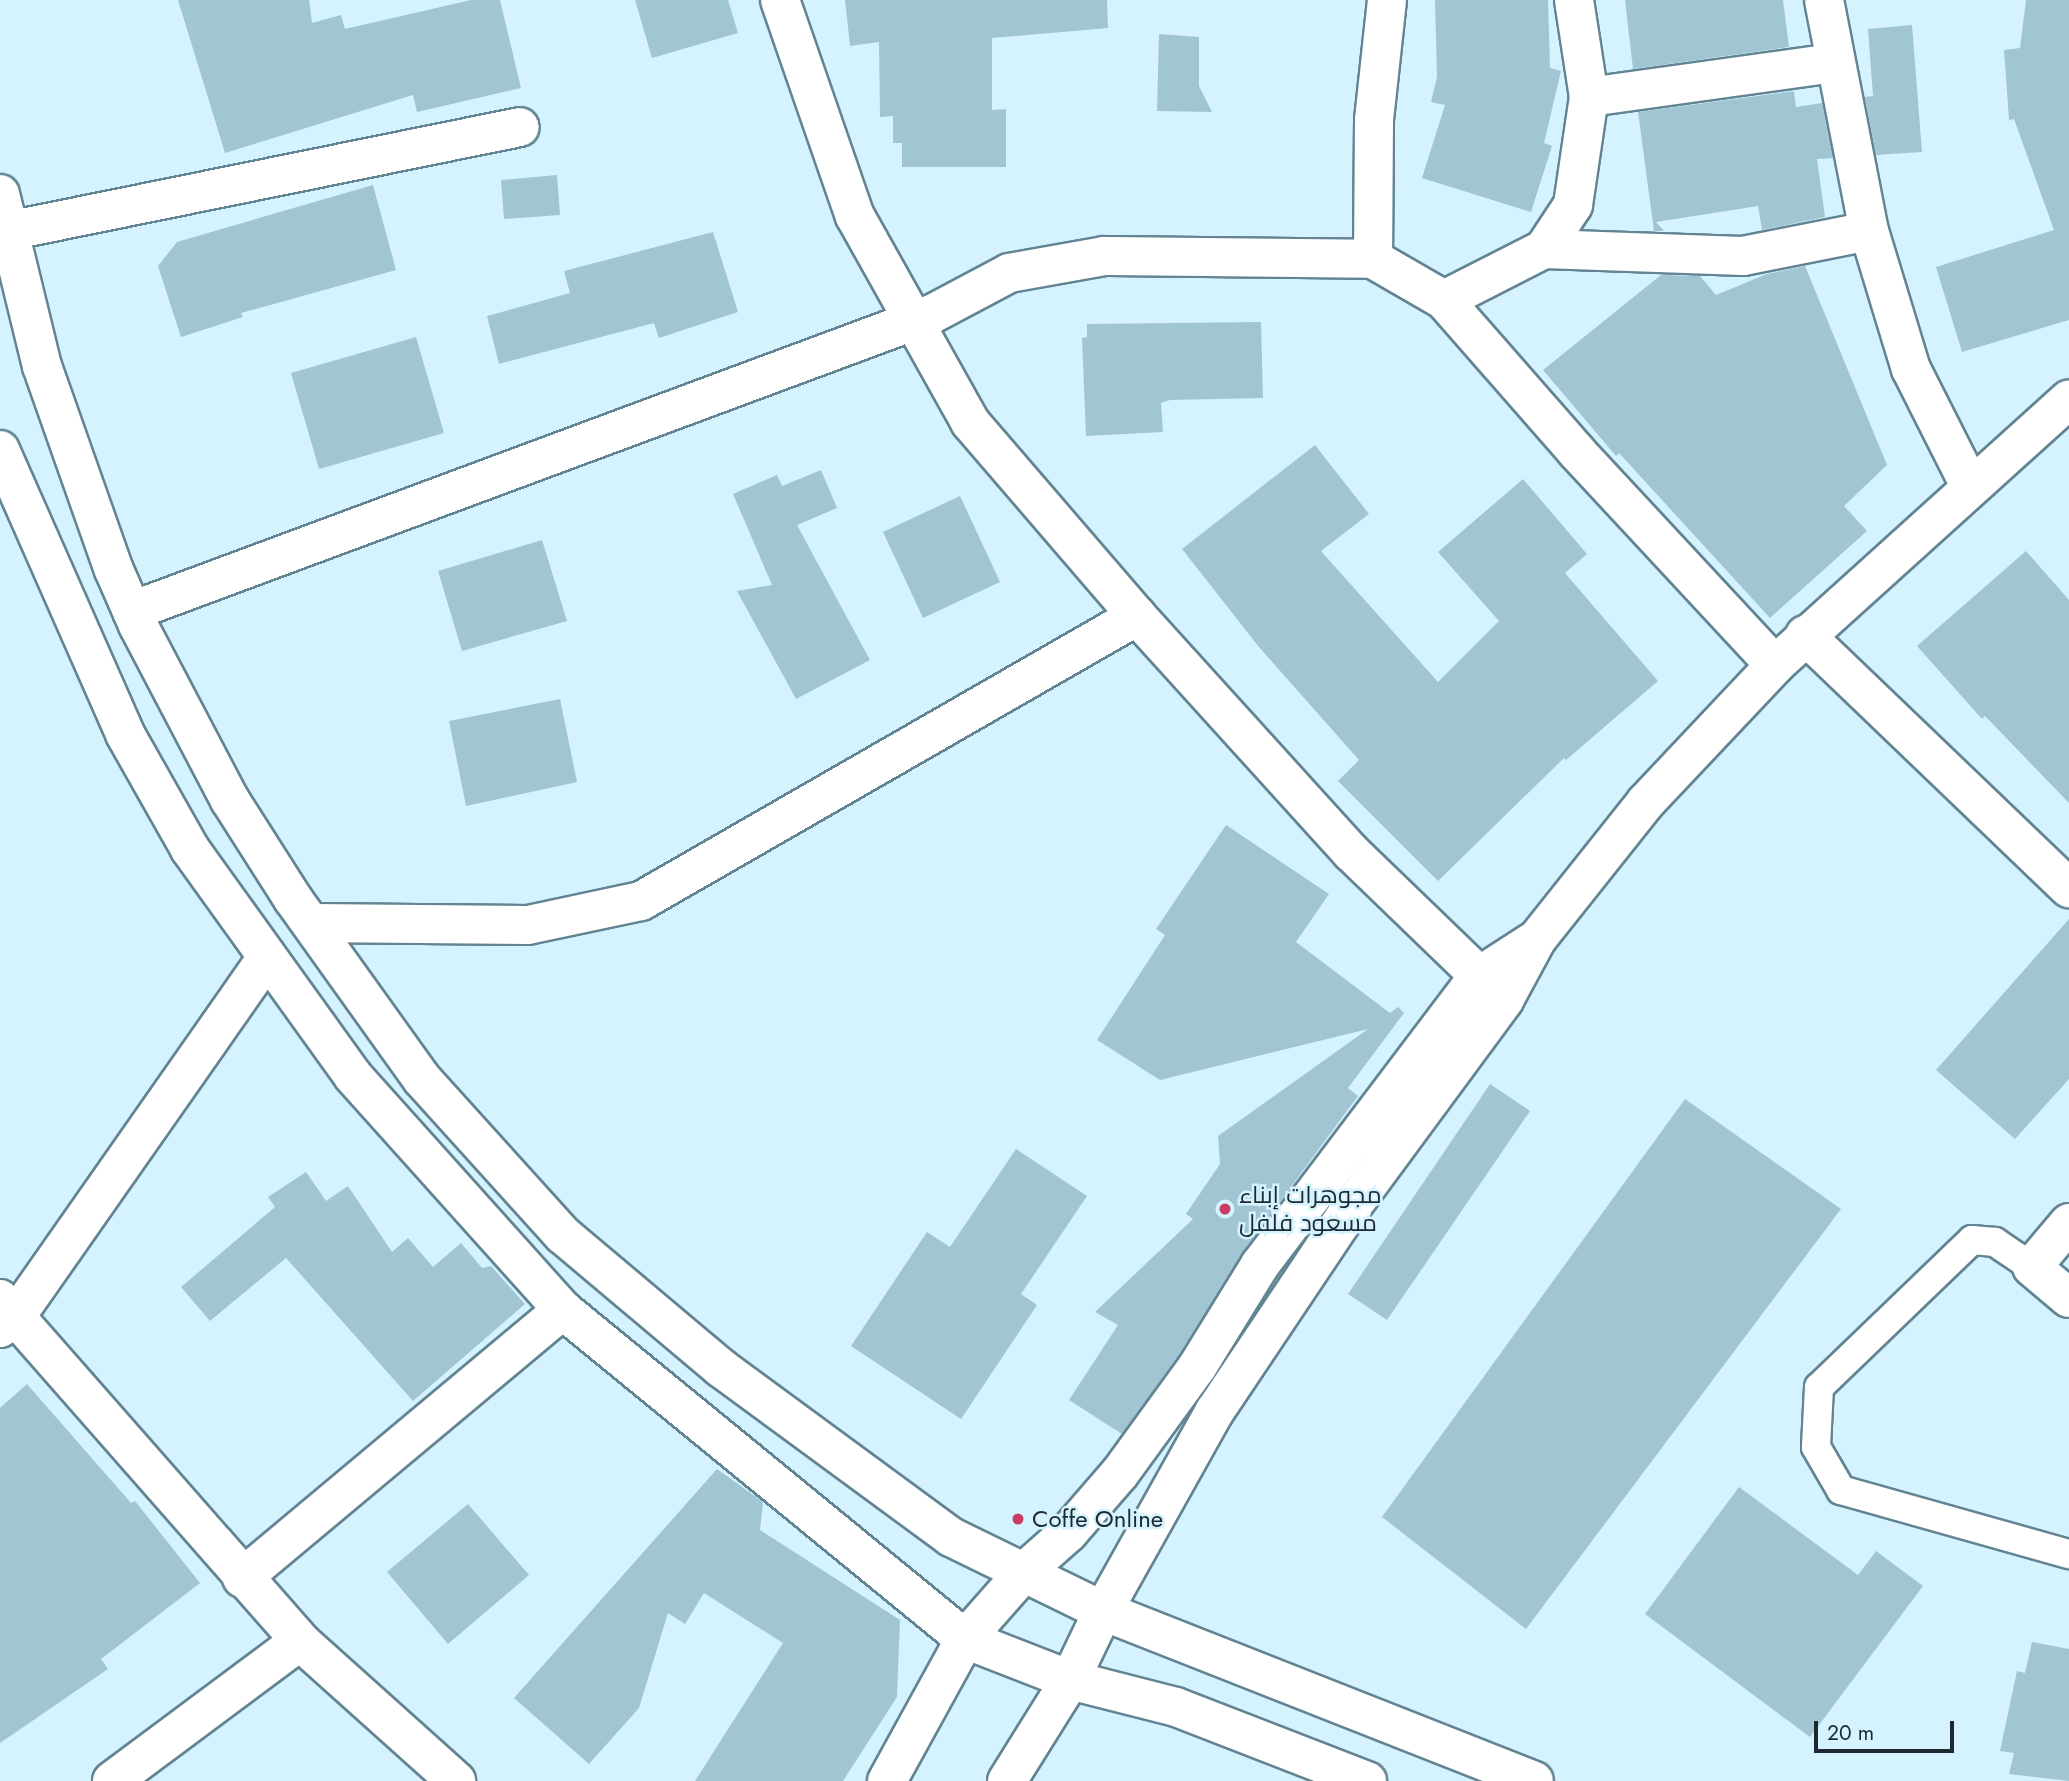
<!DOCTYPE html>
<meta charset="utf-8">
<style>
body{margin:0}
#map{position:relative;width:2069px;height:1781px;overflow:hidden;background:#d5f2ff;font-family:Jost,Cairo,sans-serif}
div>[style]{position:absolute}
.building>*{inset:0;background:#a2c5d4}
.roads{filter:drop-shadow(2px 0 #638492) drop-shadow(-2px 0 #638492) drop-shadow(0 2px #638492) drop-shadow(0 -2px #638492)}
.lane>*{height:28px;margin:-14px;padding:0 14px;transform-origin:14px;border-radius:14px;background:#fff}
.street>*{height:38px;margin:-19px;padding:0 19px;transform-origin:19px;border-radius:19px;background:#fff}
.secondary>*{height:38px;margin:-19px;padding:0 19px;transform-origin:19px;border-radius:19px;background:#fff}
.dots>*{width:19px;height:19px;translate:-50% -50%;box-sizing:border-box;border:4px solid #d5f2ff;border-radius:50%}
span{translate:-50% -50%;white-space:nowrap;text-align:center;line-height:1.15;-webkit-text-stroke:5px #d5f2ff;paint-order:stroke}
.poi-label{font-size:24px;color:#1c2a30}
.left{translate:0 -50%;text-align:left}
.scale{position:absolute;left:1814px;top:1721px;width:140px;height:32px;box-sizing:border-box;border:4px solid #1c2a30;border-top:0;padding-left:9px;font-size:21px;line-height:24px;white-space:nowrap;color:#1c2a30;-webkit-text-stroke:5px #d5f2ff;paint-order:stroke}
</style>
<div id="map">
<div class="building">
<div style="clip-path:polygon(178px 0,309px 0,312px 23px,341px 15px,345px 29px,471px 0,500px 0,521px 88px,417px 112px,413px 95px,225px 153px)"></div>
<div style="clip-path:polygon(635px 0,728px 0,738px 33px,652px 58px)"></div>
<div style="clip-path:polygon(845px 0,1107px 0,1108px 28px,992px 38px,992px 110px,1006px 109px,1006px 167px,902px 167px,902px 143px,893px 143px,893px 116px,880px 117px,879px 42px,850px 46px)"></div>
<div style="clip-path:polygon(1435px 0,1548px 0,1550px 68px,1561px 71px,1544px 143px,1552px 146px,1531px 212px,1422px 178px,1445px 105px,1431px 102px,1437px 77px)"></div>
<div style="clip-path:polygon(1625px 0,1783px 0,1789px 47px,1633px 69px)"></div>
<div style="clip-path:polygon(2026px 0,2069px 0,2069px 320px,1962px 352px,1936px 267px,2054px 230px,2014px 119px,2009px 120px,2004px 50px,2020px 48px)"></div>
<div style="clip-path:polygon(1912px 25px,1922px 152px,1876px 155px,1865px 97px,1873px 96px,1868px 29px)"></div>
<div style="clip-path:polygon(1159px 34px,1199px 37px,1199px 86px,1212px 112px,1157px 111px)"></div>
<div style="clip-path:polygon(1794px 91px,1796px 107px,1822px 103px,1833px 158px,1817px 159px,1825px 217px,1762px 230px,1758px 206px,1656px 222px,1664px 231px,1654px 231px,1638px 112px)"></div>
<div style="clip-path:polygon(557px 175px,560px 215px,504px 219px,501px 180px)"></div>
<div style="clip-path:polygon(373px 185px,396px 270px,241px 313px,243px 317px,181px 337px,158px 266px,177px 242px)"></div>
<div style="clip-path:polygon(713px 232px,738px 312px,659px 338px,654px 323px,499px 364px,487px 316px,570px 293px,564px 271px)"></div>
<div style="clip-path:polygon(1805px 266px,1887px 465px,1844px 506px,1867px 531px,1770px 618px,1619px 453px,1616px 456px,1543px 370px,1661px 275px,1700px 276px,1716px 295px,1767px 274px)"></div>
<div style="clip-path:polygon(1261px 322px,1263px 398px,1170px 400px,1161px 403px,1163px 432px,1086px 436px,1082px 338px,1087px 337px,1087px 324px)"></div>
<div style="clip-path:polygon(416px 337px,444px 433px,319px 469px,291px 373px)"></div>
<div style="clip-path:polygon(1315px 445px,1369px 514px,1321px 551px,1438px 682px,1499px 621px,1438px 552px,1523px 479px,1587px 554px,1565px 573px,1658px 681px,1566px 760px,1564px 758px,1438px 881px,1338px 781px,1359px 760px,1259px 647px,1182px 549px)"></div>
<div style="clip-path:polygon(821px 470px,837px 508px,797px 525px,870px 660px,796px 699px,737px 591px,772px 585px,733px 494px,777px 475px,782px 486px)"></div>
<div style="clip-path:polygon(960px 496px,1000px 582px,923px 618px,883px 532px)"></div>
<div style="clip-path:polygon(542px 540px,567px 621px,462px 651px,438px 571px)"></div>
<div style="clip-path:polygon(2026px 551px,2069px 600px,2069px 803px,1985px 716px,1982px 719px,1917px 646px)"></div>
<div style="clip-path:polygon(560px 699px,577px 782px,466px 806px,449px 721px)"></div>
<div style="clip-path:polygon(1226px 825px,1329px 894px,1296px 942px,1390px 1013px,1398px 1007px,1404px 1013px,1348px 1088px,1358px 1096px,1243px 1252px,1179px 1355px,1122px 1434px,1069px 1400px,1118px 1325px,1095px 1312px,1193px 1219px,1186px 1214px,1220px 1164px,1218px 1136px,1368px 1029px,1160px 1080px,1097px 1040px,1165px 935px,1156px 929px)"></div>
<div style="clip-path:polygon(2069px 919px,2069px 1079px,2015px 1139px,1936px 1070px)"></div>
<div style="clip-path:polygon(1490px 1084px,1530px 1111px,1387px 1320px,1348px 1294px)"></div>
<div style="clip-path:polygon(1685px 1099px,1841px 1209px,1526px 1629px,1382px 1517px)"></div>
<div style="clip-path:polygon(1016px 1149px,1087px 1196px,1021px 1294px,1037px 1305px,961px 1419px,851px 1346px,927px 1232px,950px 1247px)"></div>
<div style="clip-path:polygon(306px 1172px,326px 1201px,348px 1186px,392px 1252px,408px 1238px,433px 1267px,461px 1243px,482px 1268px,491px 1266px,525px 1304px,413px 1401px,286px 1258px,210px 1321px,181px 1287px,275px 1207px,268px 1197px)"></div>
<div style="clip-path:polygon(27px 1384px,131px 1503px,135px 1501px,200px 1583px,101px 1659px,108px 1669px,0 1743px,0 1408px)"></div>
<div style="clip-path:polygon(717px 1469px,763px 1502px,760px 1530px,900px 1620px,897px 1697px,843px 1781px,695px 1781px,783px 1643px,704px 1593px,685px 1624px,668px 1613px,639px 1708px,589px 1764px,514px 1698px)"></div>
<div style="clip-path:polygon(1739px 1487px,1858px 1575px,1876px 1551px,1923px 1586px,1810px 1737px,1645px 1614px)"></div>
<div style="clip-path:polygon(468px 1504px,529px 1575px,448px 1644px,387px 1572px)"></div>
<div style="clip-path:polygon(2032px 1642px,2069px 1649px,2069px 1781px,2009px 1774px,2014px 1753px,2000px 1751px,2017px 1671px,2025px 1673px)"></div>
</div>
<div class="roads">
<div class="lane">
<div style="left:2032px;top:1267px;width:45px;rotate:-146deg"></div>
<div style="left:1995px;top:1242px;width:23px;rotate:-175deg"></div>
<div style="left:1972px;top:1240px;width:212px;rotate:136.1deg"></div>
<div style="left:1819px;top:1387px;width:60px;rotate:92.9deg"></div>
<div style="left:1816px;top:1447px;width:50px;rotate:59.8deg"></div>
<div style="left:1841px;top:1490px;width:237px;rotate:15.7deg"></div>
</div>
<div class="street">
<div style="left:780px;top:0;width:229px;rotate:70.9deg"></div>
<div style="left:855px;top:216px;width:236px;rotate:60.8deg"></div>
<div style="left:970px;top:422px;width:256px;rotate:49.3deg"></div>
<div style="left:1137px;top:616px;width:319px;rotate:47.8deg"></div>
<div style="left:1351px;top:852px;width:211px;rotate:44deg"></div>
<div style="left:1387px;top:0;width:121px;rotate:96.2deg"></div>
<div style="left:1374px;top:120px;width:139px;rotate:90.4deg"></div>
<div style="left:1373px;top:259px;width:82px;rotate:30deg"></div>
<div style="left:1444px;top:300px;width:201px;rotate:48.8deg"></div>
<div style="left:1576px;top:451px;width:292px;rotate:47.1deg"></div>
<div style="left:1824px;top:0;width:235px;rotate:79deg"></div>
<div style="left:1869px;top:231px;width:144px;rotate:73.1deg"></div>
<div style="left:1911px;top:369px;width:131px;rotate:63.2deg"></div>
<div style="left:1589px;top:97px;width:247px;rotate:-7.9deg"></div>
<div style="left:8px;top:231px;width:522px;rotate:-11.48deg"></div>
<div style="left:1544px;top:249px;width:199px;rotate:2deg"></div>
<div style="left:1743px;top:256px;width:128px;rotate:-11.2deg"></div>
<div style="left:1444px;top:300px;width:112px;rotate:-27deg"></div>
<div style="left:1544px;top:249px;width:53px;rotate:-56.6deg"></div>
<div style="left:1573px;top:205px;width:109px;rotate:-81.6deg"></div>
<div style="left:1589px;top:97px;width:98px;rotate:-98.8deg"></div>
<div style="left:132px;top:611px;width:853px;rotate:-20.37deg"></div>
<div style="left:932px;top:314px;width:87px;rotate:-28deg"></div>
<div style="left:1009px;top:273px;width:97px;rotate:-10.1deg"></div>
<div style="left:1104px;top:256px;width:269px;rotate:0.6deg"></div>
<div style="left:1805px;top:635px;width:366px;rotate:43.8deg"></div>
<div style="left:311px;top:923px;width:217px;rotate:0.5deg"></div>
<div style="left:528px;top:925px;width:116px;rotate:-12deg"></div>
<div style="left:641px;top:901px;width:572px;rotate:-29.88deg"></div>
<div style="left:2069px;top:1223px;width:57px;rotate:130.1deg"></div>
<div style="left:2032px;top:1267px;width:48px;rotate:40deg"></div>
<div style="left:0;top:1299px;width:455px;rotate:48.7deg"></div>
<div style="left:300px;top:1641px;width:210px;rotate:41.9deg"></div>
<div style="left:0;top:1328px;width:20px;rotate:-37deg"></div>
<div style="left:16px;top:1316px;width:438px;rotate:-55deg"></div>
<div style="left:242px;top:1578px;width:418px;rotate:-39.9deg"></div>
<div style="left:112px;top:1781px;width:234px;rotate:-36.7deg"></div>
</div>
<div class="secondary">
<div style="left:0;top:194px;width:177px;rotate:76.3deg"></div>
<div style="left:42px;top:366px;width:216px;rotate:70.6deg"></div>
<div style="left:114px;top:570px;width:60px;rotate:66.4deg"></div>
<div style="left:138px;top:625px;width:198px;rotate:62.3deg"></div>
<div style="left:230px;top:800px;width:117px;rotate:57.5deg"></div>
<div style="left:293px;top:899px;width:221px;rotate:54.4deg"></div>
<div style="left:422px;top:1079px;width:210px;rotate:47.9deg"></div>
<div style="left:563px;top:1235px;width:207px;rotate:40.1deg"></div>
<div style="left:721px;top:1368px;width:285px;rotate:36.3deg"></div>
<div style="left:951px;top:1537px;width:169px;rotate:26deg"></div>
<div style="left:1103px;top:1611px;width:463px;rotate:21.5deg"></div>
<div style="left:0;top:450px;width:310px;rotate:66.2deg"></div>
<div style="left:125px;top:734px;width:132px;rotate:60.5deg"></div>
<div style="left:190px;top:849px;width:279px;rotate:54.3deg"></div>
<div style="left:353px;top:1076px;width:314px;rotate:48.1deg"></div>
<div style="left:563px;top:1310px;width:519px;rotate:39.3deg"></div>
<div style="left:965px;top:1639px;width:113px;rotate:21.3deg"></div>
<div style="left:1070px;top:1680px;width:109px;rotate:14.3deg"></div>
<div style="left:1176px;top:1707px;width:205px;rotate:21.2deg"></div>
<div style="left:887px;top:1781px;width:162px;rotate:-61.2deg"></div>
<div style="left:965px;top:1639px;width:89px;rotate:-48.6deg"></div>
<div style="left:1024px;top:1572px;width:59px;rotate:-41.6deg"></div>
<div style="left:1068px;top:1533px;width:79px;rotate:-49.1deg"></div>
<div style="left:1120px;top:1473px;width:131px;rotate:-54deg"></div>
<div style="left:1197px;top:1367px;width:120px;rotate:-58.3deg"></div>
<div style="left:1260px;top:1265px;width:361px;rotate:-52.9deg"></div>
<div style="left:1478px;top:977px;width:64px;rotate:-32.9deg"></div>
<div style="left:1007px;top:1781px;width:119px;rotate:-58deg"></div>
<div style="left:1070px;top:1680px;width:76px;rotate:-64.4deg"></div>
<div style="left:1103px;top:1611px;width:229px;rotate:-60.8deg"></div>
<div style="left:1215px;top:1411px;width:248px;rotate:-56.2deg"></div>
<div style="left:1353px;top:1205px;width:255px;rotate:-53.6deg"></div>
<div style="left:1504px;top:1000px;width:69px;rotate:-61.6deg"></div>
<div style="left:1537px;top:939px;width:175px;rotate:-51.5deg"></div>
<div style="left:1646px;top:802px;width:188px;rotate:-46.7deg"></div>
<div style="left:1775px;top:665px;width:396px;rotate:-42.1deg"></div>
</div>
</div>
<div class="dots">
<div style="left:1225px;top:1209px;background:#cb3c65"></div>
<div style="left:1018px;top:1519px;background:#cb3c65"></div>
</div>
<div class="poi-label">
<span class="left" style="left:1239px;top:1209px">مجوهرات إبناء<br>مسعود فلفل</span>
<span class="left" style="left:1032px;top:1519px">Coffe Online</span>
</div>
<div class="scale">20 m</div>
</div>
